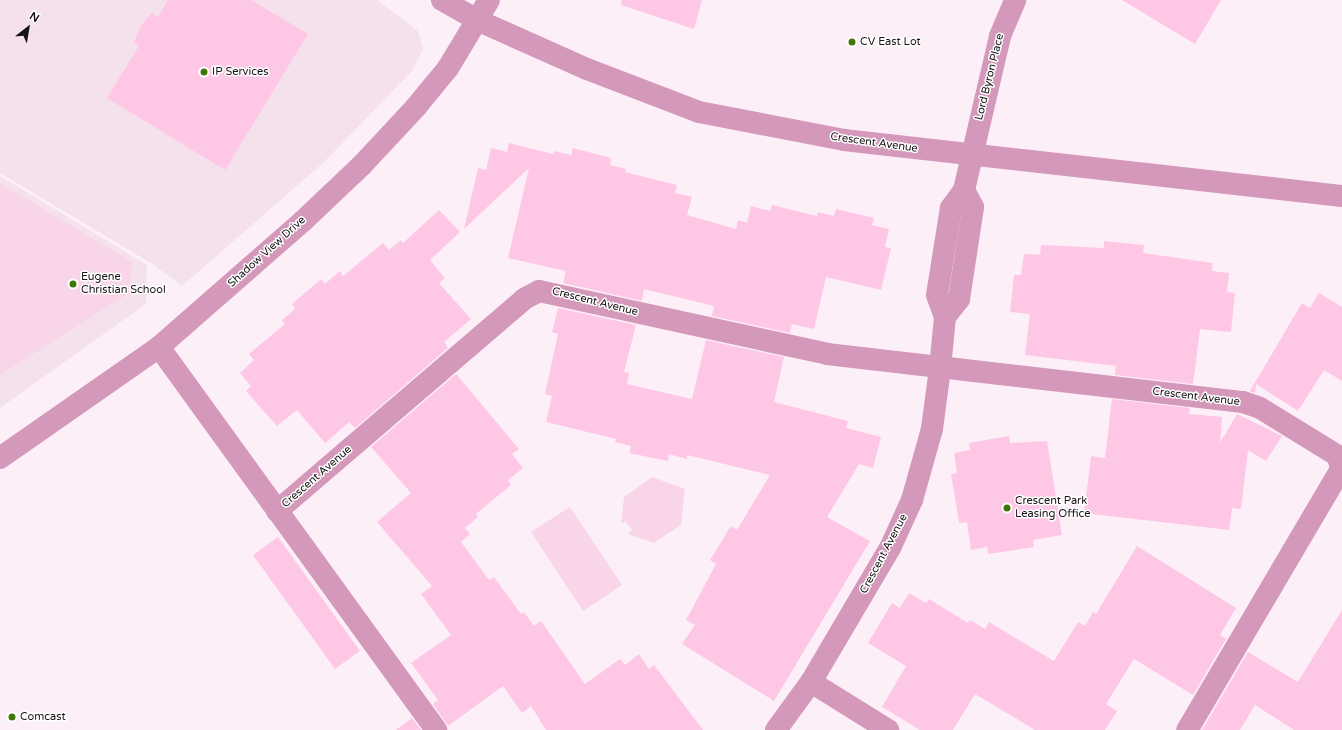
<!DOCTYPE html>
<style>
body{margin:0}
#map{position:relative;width:1342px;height:730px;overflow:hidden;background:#fdeff7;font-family:"Varela Round",sans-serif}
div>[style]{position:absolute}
.built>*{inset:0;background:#f5e1ec}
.green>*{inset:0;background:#f8d5e8}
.building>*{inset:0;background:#ffc7e6}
.minor>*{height:22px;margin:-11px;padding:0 11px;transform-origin:11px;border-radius:11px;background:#d499ba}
.dots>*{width:11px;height:11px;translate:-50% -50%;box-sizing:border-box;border:2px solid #fff;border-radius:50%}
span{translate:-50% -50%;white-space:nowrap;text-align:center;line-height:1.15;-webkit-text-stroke:3px #fff;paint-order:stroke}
.poi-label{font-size:11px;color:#171214}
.left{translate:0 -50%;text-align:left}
.street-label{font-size:11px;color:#171214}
.north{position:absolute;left:8px;top:8px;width:40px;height:40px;-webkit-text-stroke:3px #fff;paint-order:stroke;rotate:31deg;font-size:11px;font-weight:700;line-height:16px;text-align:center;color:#171214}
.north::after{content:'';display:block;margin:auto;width:14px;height:18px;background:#171214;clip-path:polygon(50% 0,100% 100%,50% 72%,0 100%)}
</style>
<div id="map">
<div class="built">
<div style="clip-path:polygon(0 0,377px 0,418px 31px,423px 49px,413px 70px,323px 163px,182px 286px,154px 265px,0 173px)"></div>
<div style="clip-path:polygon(0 176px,147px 265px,146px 304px,0 408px)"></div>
</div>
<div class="green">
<div style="clip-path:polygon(0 183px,132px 262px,129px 293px,0 375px)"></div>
<div style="clip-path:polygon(652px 477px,685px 489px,681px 525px,654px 543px,628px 534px,632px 530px,625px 521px,621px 524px,624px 497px)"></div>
<div style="clip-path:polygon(570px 507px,622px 585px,583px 611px,531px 532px)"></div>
</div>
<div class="building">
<div style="clip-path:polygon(168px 0,251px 0,308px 34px,225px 170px,107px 98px,139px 46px,134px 42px,141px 26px,152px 13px,158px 17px)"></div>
<div style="clip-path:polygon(622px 0,702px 0,694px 29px,621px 5px)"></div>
<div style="clip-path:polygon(1122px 0,1221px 0,1195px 44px)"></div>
<div style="clip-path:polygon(509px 143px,553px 154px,554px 151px,571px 155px,573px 148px,611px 158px,610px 165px,626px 169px,625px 172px,677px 185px,675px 193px,692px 197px,687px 215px,736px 229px,738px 220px,747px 223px,751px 206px,770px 211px,772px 205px,817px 216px,818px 212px,834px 216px,836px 209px,874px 218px,872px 225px,889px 229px,885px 247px,891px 248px,881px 290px,826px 277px,814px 329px,792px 324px,790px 333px,712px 316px,714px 306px,644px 289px,642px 301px,563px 283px,566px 271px,508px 258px,529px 168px,464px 229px,478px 168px,486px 170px,491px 148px,507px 152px)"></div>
<div style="clip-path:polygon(439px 210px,460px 232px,430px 260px,445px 278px,439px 283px,471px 319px,444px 342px,448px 348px,355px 428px,349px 422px,325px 443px,297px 410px,277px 426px,246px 391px,251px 386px,240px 373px,254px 360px,249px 354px,285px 324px,282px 320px,295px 309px,292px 304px,321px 279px,325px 284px,340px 271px,343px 276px,383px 243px,389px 250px,401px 240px,403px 243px)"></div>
<div style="clip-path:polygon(1104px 241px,1144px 245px,1143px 253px,1213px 263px,1212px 271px,1229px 273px,1227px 292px,1235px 293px,1231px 332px,1200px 329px,1193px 384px,1115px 375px,1116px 366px,1025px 355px,1030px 314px,1010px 312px,1014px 275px,1021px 275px,1024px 254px,1040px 255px,1041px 245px,1104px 248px)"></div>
<div style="clip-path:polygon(1319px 293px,1342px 307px,1342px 381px,1324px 370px,1298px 411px,1256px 384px,1255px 393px,1250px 391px,1302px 303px,1310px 308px)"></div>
<div style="clip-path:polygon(558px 308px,636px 325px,624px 372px,629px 373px,627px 384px,692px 399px,706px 340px,784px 357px,774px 402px,848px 421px,846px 428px,881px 437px,873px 468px,859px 464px,827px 517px,870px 541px,774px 701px,682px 644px,695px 625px,686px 620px,716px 564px,710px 560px,731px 526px,737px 530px,770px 475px,687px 455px,687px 459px,669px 454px,668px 461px,629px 453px,631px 446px,615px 442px,616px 439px,546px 422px,552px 396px,545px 394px,558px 334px,552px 332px)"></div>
<div style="clip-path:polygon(456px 374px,519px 449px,512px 454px,523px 468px,508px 480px,511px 485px,476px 514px,478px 517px,465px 528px,470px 534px,461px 542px,489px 580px,494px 577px,521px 614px,524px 612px,534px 626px,541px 621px,585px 684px,620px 659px,625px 665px,639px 654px,649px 669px,654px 665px,703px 730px,546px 730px,531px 706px,522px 713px,503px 686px,448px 726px,433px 704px,438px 700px,411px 663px,451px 635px,421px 594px,432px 586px,377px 522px,411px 493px,371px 447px)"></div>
<div style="clip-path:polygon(1112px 399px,1190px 408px,1189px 414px,1222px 417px,1220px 443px,1237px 414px,1282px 436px,1266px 461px,1248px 450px,1241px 509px,1232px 508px,1229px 530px,1084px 513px,1091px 456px,1105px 458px)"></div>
<div style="clip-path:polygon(1009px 436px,1010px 443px,1047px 441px,1062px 535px,1033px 540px,1034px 547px,988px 554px,987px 547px,971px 550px,967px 522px,959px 523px,951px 474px,957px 473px,954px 453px,970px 450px,969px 443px)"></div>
<div style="clip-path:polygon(278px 537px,360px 651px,335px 669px,253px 555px)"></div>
<div style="clip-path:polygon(1137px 546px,1236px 608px,1220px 635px,1226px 639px,1193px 695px,1134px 659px,1106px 704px,1117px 711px,1105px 730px,1035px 730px,975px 694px,953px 730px,920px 730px,882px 707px,906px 666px,868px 643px,892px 603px,900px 608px,909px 593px,926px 603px,929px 599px,968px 623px,970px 620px,985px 629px,989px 622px,1054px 661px,1078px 622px,1085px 626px,1093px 612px,1096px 614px)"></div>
<div style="clip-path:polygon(1342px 610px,1342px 730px,1294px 730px,1255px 705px,1240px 730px,1202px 730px,1248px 652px,1298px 682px)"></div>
<div style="clip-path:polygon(412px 718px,421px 730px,396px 730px)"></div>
</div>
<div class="minor">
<div style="left:442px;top:0;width:43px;rotate:29.6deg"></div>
<div style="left:479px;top:21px;width:118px;rotate:24deg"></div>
<div style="left:587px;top:69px;width:120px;rotate:21deg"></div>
<div style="left:699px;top:112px;width:148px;rotate:10.9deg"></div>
<div style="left:844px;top:140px;width:501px;rotate:6.42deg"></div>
<div style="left:945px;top:317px;width:23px;rotate:-52deg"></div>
<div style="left:959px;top:299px;width:93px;rotate:-81.3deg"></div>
<div style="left:973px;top:207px;width:19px;rotate:-118deg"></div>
<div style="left:159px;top:347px;width:473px;rotate:54.1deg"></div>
<div style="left:0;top:458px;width:194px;rotate:-34.9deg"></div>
<div style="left:159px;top:347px;width:191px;rotate:-41.2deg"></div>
<div style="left:303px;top:221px;width:81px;rotate:-43.5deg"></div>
<div style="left:362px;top:165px;width:79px;rotate:-47deg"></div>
<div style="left:416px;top:107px;width:50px;rotate:-50.6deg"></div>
<div style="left:448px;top:68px;width:79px;rotate:-58.9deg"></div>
<div style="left:277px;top:511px;width:326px;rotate:-40.6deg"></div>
<div style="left:524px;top:299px;width:17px;rotate:-28deg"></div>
<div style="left:539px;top:291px;width:295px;rotate:12.3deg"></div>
<div style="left:827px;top:354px;width:419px;rotate:6.6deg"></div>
<div style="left:1243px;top:402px;width:18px;rotate:19deg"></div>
<div style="left:1260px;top:408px;width:92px;rotate:31.6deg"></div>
<div style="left:1338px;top:456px;width:13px;rotate:77deg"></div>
<div style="left:1341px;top:469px;width:303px;rotate:120.5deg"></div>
<div style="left:811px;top:682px;width:91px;rotate:31.9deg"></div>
<div style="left:776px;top:730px;width:59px;rotate:-53.9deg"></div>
<div style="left:811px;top:682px;width:158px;rotate:-59.5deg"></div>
<div style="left:891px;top:546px;width:51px;rotate:-65.5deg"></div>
<div style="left:912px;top:500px;width:74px;rotate:-74.3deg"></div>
<div style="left:932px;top:429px;width:62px;rotate:-82.5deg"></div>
<div style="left:940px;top:368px;width:51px;rotate:-84.4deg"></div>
<div style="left:945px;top:317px;width:23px;rotate:-110deg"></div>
<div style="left:937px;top:295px;width:88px;rotate:-80.9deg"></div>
<div style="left:951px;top:208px;width:22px;rotate:-54deg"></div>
<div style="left:964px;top:190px;width:158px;rotate:-76.8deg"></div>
<div style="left:1000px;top:36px;width:39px;rotate:-67deg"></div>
</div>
<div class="dots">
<div style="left:852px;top:42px;background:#407606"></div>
<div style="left:204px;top:72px;background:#407606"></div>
<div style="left:73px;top:284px;background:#407606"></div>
<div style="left:1007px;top:508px;background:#407606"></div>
<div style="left:12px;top:717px;background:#407606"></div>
</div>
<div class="poi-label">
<span class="left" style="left:860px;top:42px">CV East Lot</span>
<span class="left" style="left:212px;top:72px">IP Services</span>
<span class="left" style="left:81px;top:284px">Eugene<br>Christian School</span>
<span class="left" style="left:1015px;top:508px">Crescent Park<br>Leasing Office</span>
<span class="left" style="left:20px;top:717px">Comcast</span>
</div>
<div class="street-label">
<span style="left:990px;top:77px;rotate:-76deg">Lord Byron Place</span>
<span style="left:874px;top:143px;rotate:8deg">Crescent Avenue</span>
<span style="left:267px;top:252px;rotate:-42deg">Shadow View Drive</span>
<span style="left:595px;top:302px;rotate:14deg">Crescent Avenue</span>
<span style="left:1196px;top:397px;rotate:7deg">Crescent Avenue</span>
<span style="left:317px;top:477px;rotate:-41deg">Crescent Avenue</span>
<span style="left:884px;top:554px;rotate:-62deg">Crescent Avenue</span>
</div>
<div class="north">N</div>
</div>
